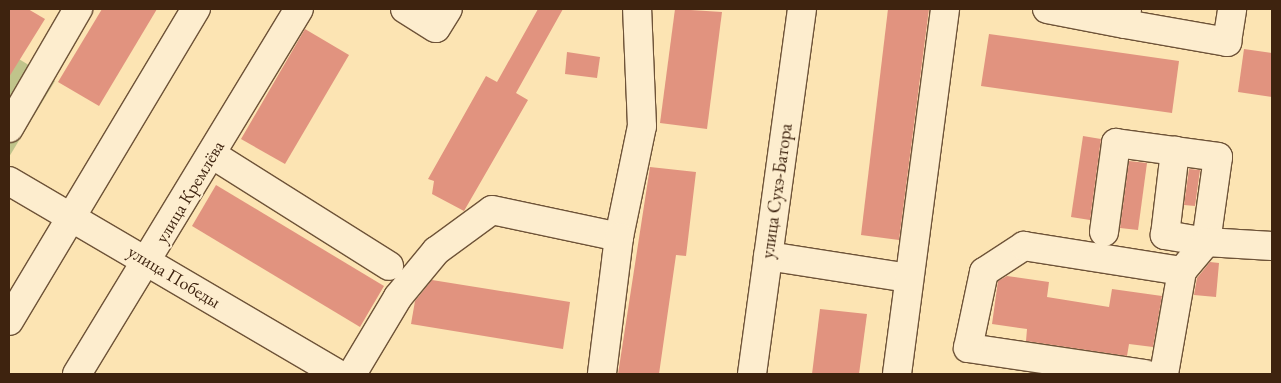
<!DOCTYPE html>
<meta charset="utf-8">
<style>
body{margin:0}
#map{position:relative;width:1281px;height:383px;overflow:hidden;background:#fce4b3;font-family:"EB Garamond",serif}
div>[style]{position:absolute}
.green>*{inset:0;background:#c0c48b}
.building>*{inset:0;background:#e1937f}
.roads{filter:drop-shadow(1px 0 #6e5338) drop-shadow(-1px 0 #6e5338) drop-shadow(0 1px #6e5338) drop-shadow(0 -1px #6e5338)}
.minor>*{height:28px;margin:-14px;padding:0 14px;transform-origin:14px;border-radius:14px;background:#fdedce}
span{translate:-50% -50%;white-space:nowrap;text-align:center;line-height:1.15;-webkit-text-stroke:4px #fdedce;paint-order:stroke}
.street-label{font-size:18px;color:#3e230f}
.frame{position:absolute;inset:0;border:10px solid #3e230f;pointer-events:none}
</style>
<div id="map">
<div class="green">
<div style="clip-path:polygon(9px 53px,55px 81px,9px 157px)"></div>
</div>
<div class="building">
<div style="clip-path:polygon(9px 9px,28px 9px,45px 19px,9px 77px)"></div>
<div style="clip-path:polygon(102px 9px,157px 9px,99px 106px,58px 82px)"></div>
<div style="clip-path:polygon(538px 9px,563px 9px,516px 93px,528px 100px,464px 211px,432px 194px,434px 181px,428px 179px,486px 76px,497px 82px)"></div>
<div style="clip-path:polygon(675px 9px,722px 12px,707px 129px,660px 123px)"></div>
<div style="clip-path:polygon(888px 9px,929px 9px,899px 240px,861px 235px)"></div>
<div style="clip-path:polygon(305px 29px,349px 55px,285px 164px,241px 139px)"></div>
<div style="clip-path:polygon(989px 34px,1179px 61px,1172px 113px,981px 86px)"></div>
<div style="clip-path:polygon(1244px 49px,1272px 53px,1272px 97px,1238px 92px)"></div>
<div style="clip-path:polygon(567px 52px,600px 57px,597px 78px,565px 74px)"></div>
<div style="clip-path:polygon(1083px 136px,1101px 139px,1090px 220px,1071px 217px)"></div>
<div style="clip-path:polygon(1129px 161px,1147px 163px,1138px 230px,1120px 228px)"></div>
<div style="clip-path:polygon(650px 167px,696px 172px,686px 256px,676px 255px,659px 374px,618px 374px)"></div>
<div style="clip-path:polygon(1189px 169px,1200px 170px,1195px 206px,1184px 205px)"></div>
<div style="clip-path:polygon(216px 185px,384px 286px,360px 327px,192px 226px)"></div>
<div style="clip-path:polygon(1210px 262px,1219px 263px,1216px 297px,1194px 295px,1197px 278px)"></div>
<div style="clip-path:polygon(1007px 276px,1049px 282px,1047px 297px,1109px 307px,1112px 289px,1162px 296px,1153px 347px,1129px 344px,1127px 356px,1026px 341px,1027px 329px,992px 324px,998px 281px)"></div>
<div style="clip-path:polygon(432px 280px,570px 302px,563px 349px,411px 324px,415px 301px)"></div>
<div style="clip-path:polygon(820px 309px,867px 314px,859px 374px,812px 374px)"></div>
</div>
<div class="roads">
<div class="minor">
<div style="left:405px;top:9px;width:36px;rotate:32deg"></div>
<div style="left:436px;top:28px;width:22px;rotate:-58deg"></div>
<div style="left:1047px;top:9px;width:79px;rotate:10.9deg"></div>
<div style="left:1127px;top:9px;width:15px;rotate:98deg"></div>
<div style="left:1125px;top:24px;width:104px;rotate:10deg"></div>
<div style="left:1227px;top:42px;width:33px;rotate:-81deg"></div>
<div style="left:9px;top:128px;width:138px;rotate:-59.9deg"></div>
<div style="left:213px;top:155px;width:208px;rotate:32.2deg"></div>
<div style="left:9px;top:181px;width:381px;rotate:30.4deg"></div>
<div style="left:1104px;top:232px;width:90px;rotate:-82.3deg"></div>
<div style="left:1116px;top:143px;width:103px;rotate:7.8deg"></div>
<div style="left:1218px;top:157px;width:86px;rotate:98deg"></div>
<div style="left:1206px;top:242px;width:42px;rotate:-170.3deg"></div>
<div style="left:1165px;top:235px;width:85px;rotate:-83.2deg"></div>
<div style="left:619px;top:237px;width:113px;rotate:-78.3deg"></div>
<div style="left:642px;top:126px;width:117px;rotate:-92.4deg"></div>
<div style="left:768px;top:256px;width:142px;rotate:8.9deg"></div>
<div style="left:9px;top:321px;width:364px;rotate:-59.1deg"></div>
<div style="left:77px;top:374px;width:427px;rotate:-58.7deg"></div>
<div style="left:352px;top:374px;width:90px;rotate:-59.1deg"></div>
<div style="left:398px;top:297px;width:60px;rotate:-50.4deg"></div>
<div style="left:436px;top:251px;width:69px;rotate:-36.2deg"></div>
<div style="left:492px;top:210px;width:130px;rotate:12deg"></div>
<div style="left:619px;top:237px;width:138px;rotate:97.1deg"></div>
<div style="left:752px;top:374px;width:368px;rotate:-82.2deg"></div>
<div style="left:897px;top:374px;width:368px;rotate:-82.5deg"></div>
<div style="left:1145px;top:374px;width:179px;rotate:-171.6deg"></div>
<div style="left:968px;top:348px;width:78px;rotate:-78.1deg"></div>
<div style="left:984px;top:272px;width:48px;rotate:-33deg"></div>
<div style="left:1024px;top:246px;width:160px;rotate:9deg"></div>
<div style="left:1164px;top:374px;width:105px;rotate:-80.1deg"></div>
<div style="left:1182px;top:271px;width:38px;rotate:-50deg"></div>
<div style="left:1206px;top:242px;width:66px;rotate:3.5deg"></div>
</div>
</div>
<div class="street-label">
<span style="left:777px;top:191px;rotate:-82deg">улица Сухэ-Батора</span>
<span style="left:190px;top:192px;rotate:-59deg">улица Кремлёва</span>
<span style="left:174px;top:277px;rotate:31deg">улица Победы</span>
</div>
<div class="frame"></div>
</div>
